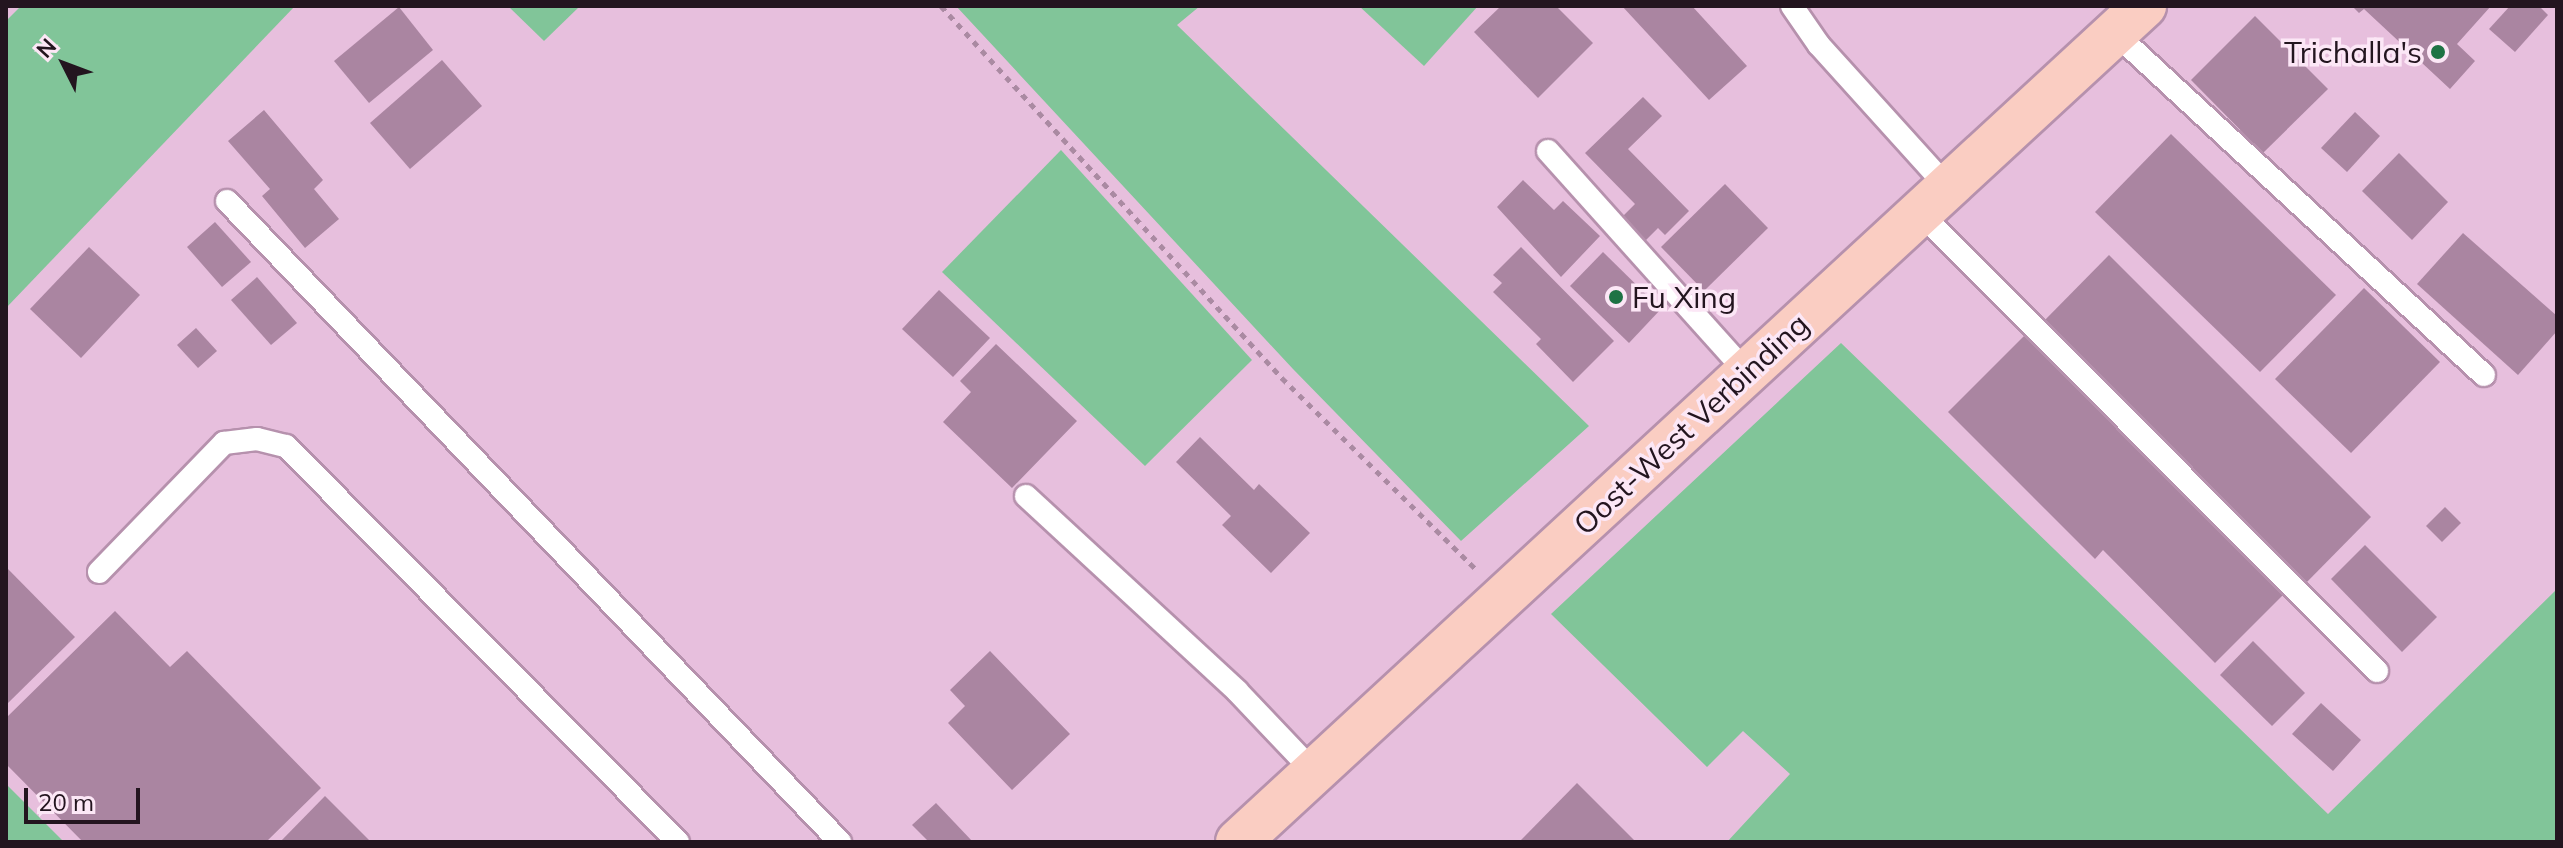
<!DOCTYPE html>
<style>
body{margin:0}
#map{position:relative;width:2563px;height:848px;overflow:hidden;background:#e7bfdd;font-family:Mulish,sans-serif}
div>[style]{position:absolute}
.green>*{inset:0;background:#81c599}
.building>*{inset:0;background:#aa85a1}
.path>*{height:5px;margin-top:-2.5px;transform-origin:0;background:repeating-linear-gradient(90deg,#aa8aa2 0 6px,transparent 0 12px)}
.roads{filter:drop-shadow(2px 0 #b691ad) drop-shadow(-2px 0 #b691ad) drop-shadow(0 2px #b691ad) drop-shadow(0 -2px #b691ad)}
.service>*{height:22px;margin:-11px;padding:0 11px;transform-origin:11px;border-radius:11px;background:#fff}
.primary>*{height:44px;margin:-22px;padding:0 22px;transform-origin:22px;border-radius:22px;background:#facdc2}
.dots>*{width:22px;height:22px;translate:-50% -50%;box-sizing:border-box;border:4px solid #fce7f6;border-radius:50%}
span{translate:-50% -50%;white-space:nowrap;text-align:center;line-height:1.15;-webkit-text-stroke:7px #fce7f6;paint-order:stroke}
.poi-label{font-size:30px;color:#23151f}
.right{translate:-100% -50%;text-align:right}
.left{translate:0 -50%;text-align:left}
.street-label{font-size:30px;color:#23151f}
.frame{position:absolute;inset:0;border:8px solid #23151f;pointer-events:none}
.north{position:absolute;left:24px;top:24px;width:80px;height:80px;-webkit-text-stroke:6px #fce7f6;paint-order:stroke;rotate:312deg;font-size:22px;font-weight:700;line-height:32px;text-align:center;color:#23151f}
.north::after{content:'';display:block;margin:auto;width:28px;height:36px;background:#23151f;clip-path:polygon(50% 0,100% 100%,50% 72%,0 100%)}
.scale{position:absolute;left:24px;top:788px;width:116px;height:36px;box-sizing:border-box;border:4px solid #23151f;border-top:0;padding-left:10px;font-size:24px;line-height:28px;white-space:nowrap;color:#23151f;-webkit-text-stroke:6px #fce7f6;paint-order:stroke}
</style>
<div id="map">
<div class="green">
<div style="clip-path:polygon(21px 6px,295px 6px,6px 308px,6px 21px)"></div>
<div style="clip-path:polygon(508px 6px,580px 6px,544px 41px)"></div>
<div style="clip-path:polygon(956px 6px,1200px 6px,1177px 25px,1589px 426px,1461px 541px,1293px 369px)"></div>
<div style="clip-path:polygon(1359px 6px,1478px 6px,1424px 66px)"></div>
<div style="clip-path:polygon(1061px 150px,1252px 360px,1145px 466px,942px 272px)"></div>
<div style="clip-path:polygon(1841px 343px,2328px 814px,2557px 589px,2557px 842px,1727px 842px,1790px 774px,1743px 731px,1707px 767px,1551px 614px)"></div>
<div style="clip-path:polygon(6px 784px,64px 842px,6px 842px)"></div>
</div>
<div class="building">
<div style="clip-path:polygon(1501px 6px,1556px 6px,1593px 43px,1538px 98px,1474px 32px)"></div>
<div style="clip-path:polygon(1622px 6px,1692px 6px,1747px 66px,1709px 100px)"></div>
<div style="clip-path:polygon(2352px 6px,2491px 6px,2457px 44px,2475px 61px,2450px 89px,2364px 9px,2359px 13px)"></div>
<div style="clip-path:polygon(2510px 6px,2539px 6px,2548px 15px,2515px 52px,2489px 29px)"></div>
<div style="clip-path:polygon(399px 7px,433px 50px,369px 103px,334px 61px)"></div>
<div style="clip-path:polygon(2255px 16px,2328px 89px,2263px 153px,2191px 80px)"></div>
<div style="clip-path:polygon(442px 60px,482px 106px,410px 169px,370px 123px)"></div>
<div style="clip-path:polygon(1643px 97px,1662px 116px,1628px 149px,1689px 211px,1665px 235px,1658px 228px,1644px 242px,1621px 218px,1635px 204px,1585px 153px)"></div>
<div style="clip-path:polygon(264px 110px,323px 180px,314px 189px,339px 219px,305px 248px,262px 196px,270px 189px,228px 141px)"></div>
<div style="clip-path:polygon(2355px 112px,2380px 136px,2347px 172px,2321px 148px)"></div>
<div style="clip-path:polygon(2171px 134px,2336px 295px,2260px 372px,2095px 212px)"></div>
<div style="clip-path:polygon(2399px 153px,2448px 202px,2412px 240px,2362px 191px)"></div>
<div style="clip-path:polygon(1523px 180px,1554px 210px,1563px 201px,1600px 236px,1561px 277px,1497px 207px)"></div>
<div style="clip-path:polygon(1725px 184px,1768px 228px,1704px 291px,1661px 247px)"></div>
<div style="clip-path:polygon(215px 222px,251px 262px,222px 287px,187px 247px)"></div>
<div style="clip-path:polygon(2463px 233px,2557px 316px,2557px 331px,2518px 375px,2417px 284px)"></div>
<div style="clip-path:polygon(89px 247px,140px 295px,81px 358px,30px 309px)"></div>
<div style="clip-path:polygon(1521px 247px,1614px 341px,1573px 382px,1536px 344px,1541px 339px,1493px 292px,1502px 283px,1493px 275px)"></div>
<div style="clip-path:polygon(1603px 252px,1661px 309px,1629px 343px,1570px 286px)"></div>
<div style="clip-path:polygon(2109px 255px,2371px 517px,2303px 586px,2041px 324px)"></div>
<div style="clip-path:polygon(257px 277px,297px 323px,271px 345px,231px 300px)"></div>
<div style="clip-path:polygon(2364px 288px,2440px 362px,2351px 453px,2275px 379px)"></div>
<div style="clip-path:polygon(939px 290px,990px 338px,953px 377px,902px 329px)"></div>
<div style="clip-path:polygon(196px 328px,217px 351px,198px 368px,177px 345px)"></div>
<div style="clip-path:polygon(2026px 334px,2285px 593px,2215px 663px,2103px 550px,2095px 559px,1948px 412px)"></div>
<div style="clip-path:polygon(996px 344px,1077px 421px,1012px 488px,943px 422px,971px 392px,960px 381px)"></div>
<div style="clip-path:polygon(1200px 437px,1254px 490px,1259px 484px,1310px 533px,1271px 573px,1222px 525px,1231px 516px,1176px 462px)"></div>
<div style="clip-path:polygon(2445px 507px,2461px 523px,2442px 542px,2426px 526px)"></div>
<div style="clip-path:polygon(2365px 545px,2437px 617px,2402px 652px,2331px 579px)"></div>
<div style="clip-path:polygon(6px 567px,75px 637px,6px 705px)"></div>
<div style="clip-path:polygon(115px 611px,170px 667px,187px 651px,321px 788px,266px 842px,83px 842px,6px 764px,6px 718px)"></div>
<div style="clip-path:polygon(2253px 641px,2305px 693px,2272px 726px,2220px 675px)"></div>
<div style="clip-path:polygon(990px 651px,1070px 734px,1012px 790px,948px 723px,965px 706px,950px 690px)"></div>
<div style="clip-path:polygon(2321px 703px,2361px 740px,2333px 771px,2292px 734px)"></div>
<div style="clip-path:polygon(1577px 783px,1636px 842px,1519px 842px)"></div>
<div style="clip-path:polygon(325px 796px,371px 842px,280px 842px)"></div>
<div style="clip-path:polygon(936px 803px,973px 842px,929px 842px,912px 825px)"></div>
</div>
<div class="path">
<div style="left:941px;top:6px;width:505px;rotate:47.49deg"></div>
<div style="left:1282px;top:378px;width:271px;rotate:44.6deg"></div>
</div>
<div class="roads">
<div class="service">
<div style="left:1792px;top:6px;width:47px;rotate:55.3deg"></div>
<div style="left:1819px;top:45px;width:193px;rotate:47.9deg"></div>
<div style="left:2115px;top:33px;width:503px;rotate:42.83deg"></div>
<div style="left:1548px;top:151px;width:298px;rotate:48.1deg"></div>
<div style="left:227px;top:201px;width:887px;rotate:46.28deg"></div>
<div style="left:1920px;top:213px;width:647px;rotate:45.06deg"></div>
<div style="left:1026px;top:496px;width:287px;rotate:42.7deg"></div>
<div style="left:1237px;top:691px;width:110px;rotate:46.5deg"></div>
<div style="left:99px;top:572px;width:180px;rotate:-45.9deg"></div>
<div style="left:224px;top:443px;width:33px;rotate:-7deg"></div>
<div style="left:257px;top:439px;width:30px;rotate:14deg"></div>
<div style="left:286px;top:446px;width:557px;rotate:45.29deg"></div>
</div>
<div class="primary">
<div style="left:1238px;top:842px;width:1233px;rotate:-42.7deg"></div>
</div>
</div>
<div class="dots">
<div style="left:2438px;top:52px;background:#1f7345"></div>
<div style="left:1616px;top:297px;background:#1f7345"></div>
</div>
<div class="poi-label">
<span class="right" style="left:2422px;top:52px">Trichalla's</span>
<span class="left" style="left:1632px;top:297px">Fu Xing</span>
</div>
<div class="street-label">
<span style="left:1691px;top:424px;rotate:-43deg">Oost-West Verbinding</span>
</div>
<div class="frame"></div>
<div class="north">N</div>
<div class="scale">20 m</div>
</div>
